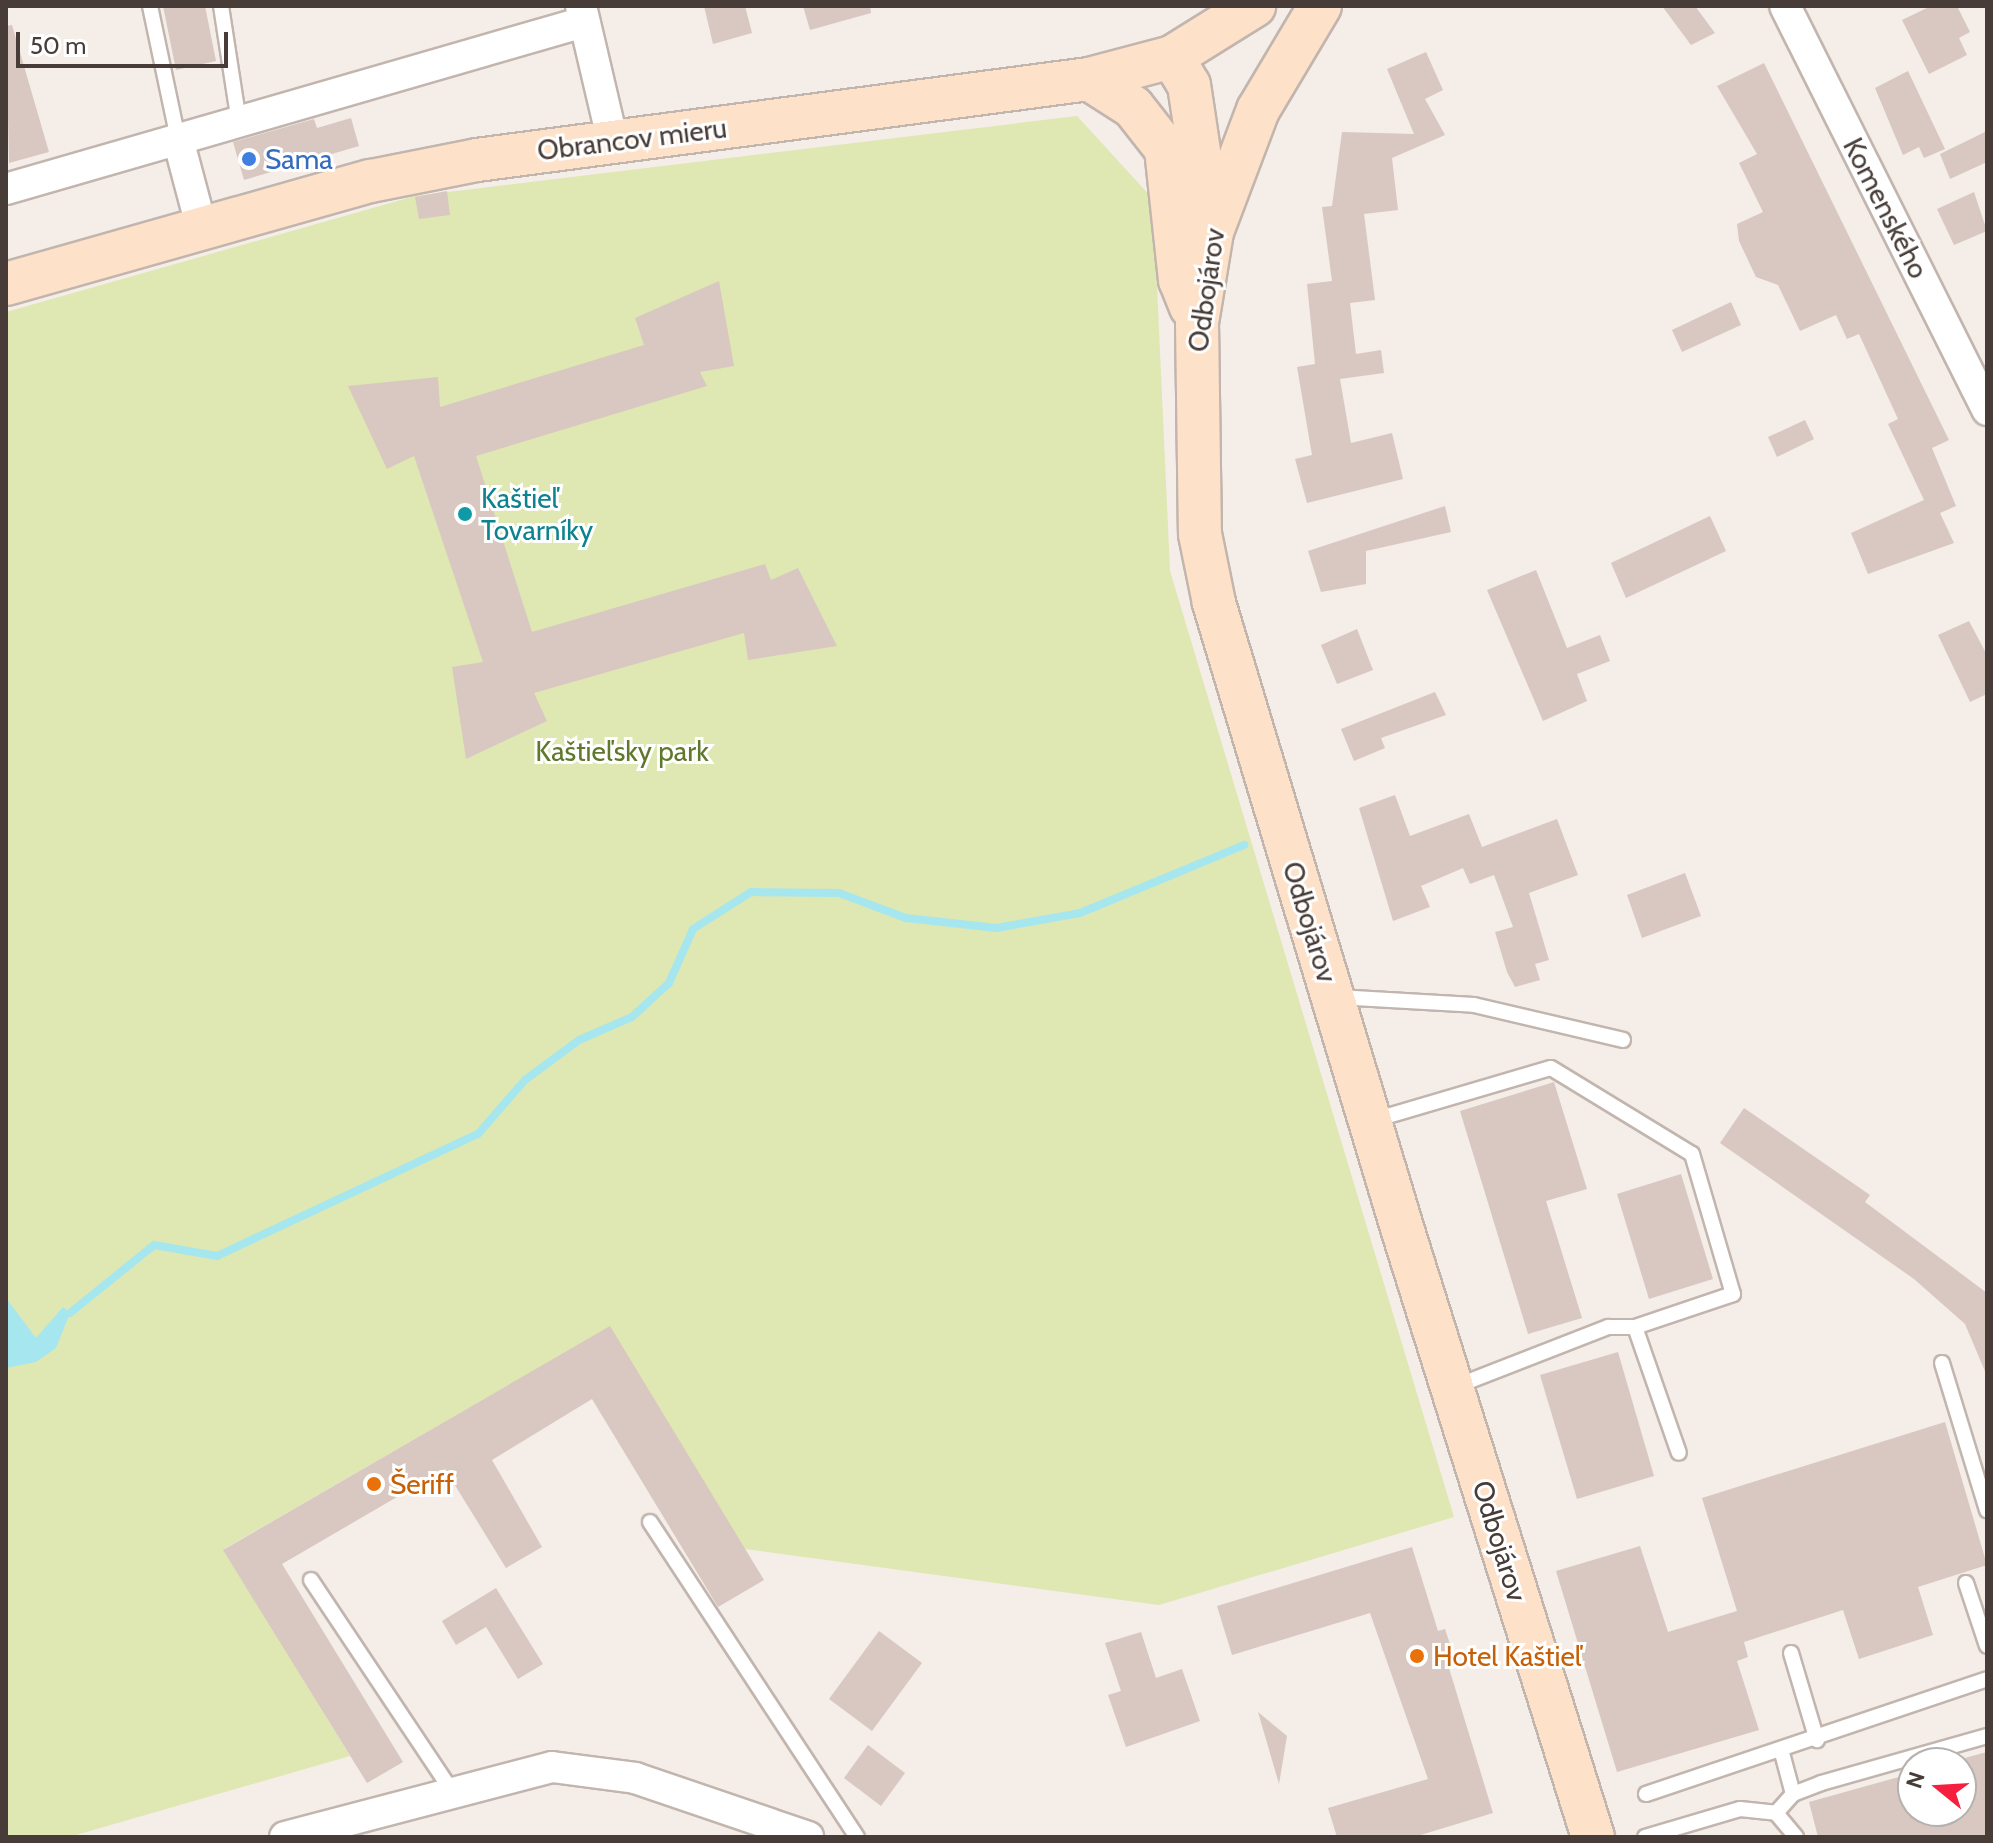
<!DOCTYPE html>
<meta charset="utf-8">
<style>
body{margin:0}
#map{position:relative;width:1993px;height:1843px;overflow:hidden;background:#f4ede8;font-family:Cabin,sans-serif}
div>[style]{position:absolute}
.green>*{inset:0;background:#dfe7b2}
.water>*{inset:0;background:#a6e7ef}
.stream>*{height:8px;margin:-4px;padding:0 4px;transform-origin:4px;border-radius:4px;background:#a6e7ef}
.building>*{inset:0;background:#d8c8c1}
.roads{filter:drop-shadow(2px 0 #c2b5ae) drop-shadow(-2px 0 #c2b5ae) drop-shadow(0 2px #c2b5ae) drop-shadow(0 -2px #c2b5ae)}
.lane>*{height:14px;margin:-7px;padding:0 7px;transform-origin:7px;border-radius:7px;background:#fff}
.street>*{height:30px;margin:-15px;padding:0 15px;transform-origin:15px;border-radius:15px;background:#fff}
.secondary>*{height:42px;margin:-21px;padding:0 21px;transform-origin:21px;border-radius:21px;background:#fde1c9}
.dots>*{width:22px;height:22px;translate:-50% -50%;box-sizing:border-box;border:4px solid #fff;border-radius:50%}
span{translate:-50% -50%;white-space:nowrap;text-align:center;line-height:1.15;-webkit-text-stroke:6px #fff;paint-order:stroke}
.street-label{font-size:28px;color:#473c37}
.shop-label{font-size:28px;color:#366cbe}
.left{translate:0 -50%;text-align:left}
.culture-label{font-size:28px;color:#0d838f}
.park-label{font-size:28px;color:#5f782b}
.food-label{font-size:28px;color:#c56008}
.frame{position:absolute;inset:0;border:8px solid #473c37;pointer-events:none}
.north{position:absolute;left:1897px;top:1747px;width:80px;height:80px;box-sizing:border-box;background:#fff;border:2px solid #b5b1af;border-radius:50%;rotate:288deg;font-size:22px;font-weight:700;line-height:32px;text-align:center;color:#473c37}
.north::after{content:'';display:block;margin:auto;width:28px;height:36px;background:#f51f3f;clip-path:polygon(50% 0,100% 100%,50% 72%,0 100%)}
.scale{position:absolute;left:16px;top:32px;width:212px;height:36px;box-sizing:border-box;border:4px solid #473c37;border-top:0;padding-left:10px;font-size:24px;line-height:28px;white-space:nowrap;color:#473c37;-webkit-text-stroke:6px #fff;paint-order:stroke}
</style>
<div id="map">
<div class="green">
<div style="clip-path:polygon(1077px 116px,1153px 199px,1170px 571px,1454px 1517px,1159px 1605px,745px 1549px,566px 1352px,224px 1549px,350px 1756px,69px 1837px,6px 1837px,6px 312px,415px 196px)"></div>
</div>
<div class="water">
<div style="clip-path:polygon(6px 1298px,36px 1338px,63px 1307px,70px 1313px,56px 1348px,36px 1362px,6px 1368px)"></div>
</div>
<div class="stream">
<div style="left:70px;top:1313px;width:108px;rotate:-39deg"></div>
<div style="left:154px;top:1245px;width:64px;rotate:9.9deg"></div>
<div style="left:217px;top:1256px;width:288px;rotate:-25.1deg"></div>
<div style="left:478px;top:1134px;width:72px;rotate:-49deg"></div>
<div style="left:525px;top:1080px;width:67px;rotate:-36.5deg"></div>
<div style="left:579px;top:1040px;width:58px;rotate:-23.5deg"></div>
<div style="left:632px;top:1017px;width:50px;rotate:-42.6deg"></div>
<div style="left:669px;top:983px;width:59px;rotate:-66deg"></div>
<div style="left:693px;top:929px;width:69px;rotate:-32.5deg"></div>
<div style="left:751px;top:892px;width:88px;rotate:0.7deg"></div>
<div style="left:839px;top:893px;width:72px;rotate:20.5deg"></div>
<div style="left:906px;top:918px;width:91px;rotate:6.3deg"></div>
<div style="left:996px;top:928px;width:85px;rotate:-10.1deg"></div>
<div style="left:1080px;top:913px;width:178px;rotate:-22.5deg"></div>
</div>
<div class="building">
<div style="clip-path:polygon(163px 6px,205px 6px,216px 61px,176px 70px)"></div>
<div style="clip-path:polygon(704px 6px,745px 6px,752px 33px,713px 44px)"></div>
<div style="clip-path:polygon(803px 6px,870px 6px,871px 13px,810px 30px)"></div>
<div style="clip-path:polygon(1662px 6px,1695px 6px,1715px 33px,1691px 45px)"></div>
<div style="clip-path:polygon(1931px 6px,1957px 6px,1970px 32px,1959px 38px,1967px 55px,1929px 74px,1902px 20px)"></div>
<div style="clip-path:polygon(12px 25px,49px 152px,9px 163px,6px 26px)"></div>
<div style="clip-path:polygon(1426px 52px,1443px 90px,1425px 99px,1445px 135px,1392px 158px,1398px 210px,1364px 214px,1375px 300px,1350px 303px,1356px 354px,1381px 350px,1384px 373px,1340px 379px,1351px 443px,1392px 433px,1403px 479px,1307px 503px,1295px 459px,1312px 455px,1297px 367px,1315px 364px,1307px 284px,1332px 281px,1322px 207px,1332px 206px,1342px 132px,1414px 134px,1387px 69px)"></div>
<div style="clip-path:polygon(1764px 63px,1949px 440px,1932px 448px,1956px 506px,1940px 513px,1954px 543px,1868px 574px,1851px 533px,1924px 500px,1888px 424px,1898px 419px,1859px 334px,1847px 339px,1836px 315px,1800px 331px,1778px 285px,1756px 277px,1739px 241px,1737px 224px,1763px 212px,1739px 163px,1757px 154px,1717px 86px)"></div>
<div style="clip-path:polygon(1908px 71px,1945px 149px,1924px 158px,1919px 147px,1903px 155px,1875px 88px)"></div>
<div style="clip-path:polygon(351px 118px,359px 146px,244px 180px,233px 142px,314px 119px,317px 128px)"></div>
<div style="clip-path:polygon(1987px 131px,1987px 162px,1950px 179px,1940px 154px)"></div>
<div style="clip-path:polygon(447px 191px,450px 215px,419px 219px,415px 197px)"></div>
<div style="clip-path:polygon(1974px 192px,1987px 231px,1954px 245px,1937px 209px)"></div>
<div style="clip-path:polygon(719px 281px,734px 366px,700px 372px,707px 386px,476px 456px,532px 632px,765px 564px,771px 580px,798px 568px,837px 646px,748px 660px,744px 633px,534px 693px,547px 721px,466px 759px,452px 667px,483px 662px,414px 456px,387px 469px,348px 386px,438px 377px,440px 407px,644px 345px,635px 318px)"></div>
<div style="clip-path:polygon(1731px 302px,1741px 325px,1682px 352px,1672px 330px)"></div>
<div style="clip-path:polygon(1805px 420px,1814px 439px,1777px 457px,1768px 437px)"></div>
<div style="clip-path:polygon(1445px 506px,1451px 532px,1366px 551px,1366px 584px,1321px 592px,1308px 551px)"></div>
<div style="clip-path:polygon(1710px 516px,1726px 551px,1626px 598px,1611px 563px)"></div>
<div style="clip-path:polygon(1536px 570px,1567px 648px,1600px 635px,1610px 661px,1577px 674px,1587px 701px,1543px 721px,1487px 590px)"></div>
<div style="clip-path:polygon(1969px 621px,1987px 655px,1987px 694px,1970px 702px,1938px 635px)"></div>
<div style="clip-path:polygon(1357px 629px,1373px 670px,1337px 684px,1321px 645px)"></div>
<div style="clip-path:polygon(1435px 692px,1446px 715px,1381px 738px,1385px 748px,1354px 761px,1341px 729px)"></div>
<div style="clip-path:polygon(1395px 795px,1410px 836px,1469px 814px,1482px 847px,1557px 819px,1578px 875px,1529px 893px,1549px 960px,1535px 964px,1540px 980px,1515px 987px,1507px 972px,1495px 932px,1513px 927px,1494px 875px,1470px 884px,1463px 868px,1421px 886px,1430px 907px,1393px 921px,1359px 808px)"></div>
<div style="clip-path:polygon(1685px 873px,1701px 916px,1642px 938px,1627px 895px)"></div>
<div style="clip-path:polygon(1554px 1082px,1587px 1189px,1546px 1201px,1582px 1318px,1528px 1334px,1460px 1111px)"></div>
<div style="clip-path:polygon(1744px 1108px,1870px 1195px,1865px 1202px,1987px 1293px,1987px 1376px,1965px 1324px,1914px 1279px,1720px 1143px)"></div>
<div style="clip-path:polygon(1681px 1174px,1713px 1279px,1649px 1299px,1617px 1194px)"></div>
<div style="clip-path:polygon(610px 1326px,764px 1580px,718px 1607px,592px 1399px,492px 1460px,542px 1547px,506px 1568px,445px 1469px,282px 1564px,403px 1762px,367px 1783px,223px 1550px)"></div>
<div style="clip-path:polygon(1618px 1352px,1654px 1476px,1577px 1499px,1540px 1375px)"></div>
<div style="clip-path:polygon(1945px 1422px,1987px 1565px,1918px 1587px,1933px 1635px,1859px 1659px,1843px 1610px,1744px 1642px,1748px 1657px,1737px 1661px,1759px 1730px,1617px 1772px,1556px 1571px,1640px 1546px,1668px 1632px,1737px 1611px,1702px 1498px)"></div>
<div style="clip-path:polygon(1412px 1547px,1438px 1631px,1445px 1629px,1451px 1647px,1456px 1665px,1449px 1668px,1493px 1813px,1414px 1837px,1337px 1837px,1328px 1808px,1428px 1779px,1370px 1613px,1232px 1655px,1217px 1606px)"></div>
<div style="clip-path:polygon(496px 1588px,543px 1664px,518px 1679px,486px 1627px,456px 1645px,442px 1621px)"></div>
<div style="clip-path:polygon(879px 1631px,922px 1663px,872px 1731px,829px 1699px)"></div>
<div style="clip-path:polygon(1141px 1632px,1156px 1678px,1182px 1669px,1200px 1721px,1126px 1747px,1108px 1695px,1121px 1691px,1105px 1643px)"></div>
<div style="clip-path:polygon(1258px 1712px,1287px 1736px,1279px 1784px)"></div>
<div style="clip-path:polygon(868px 1745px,905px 1773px,881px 1806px,844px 1778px)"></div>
<div style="clip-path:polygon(1987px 1752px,1987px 1837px,1818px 1837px,1809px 1802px,1913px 1773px,1913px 1811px,1961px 1811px,1961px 1759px)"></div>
</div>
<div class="roads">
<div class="lane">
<div style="left:150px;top:6px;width:136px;rotate:78.1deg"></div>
<div style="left:221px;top:6px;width:117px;rotate:81.2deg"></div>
<div style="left:1337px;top:997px;width:137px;rotate:3.3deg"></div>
<div style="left:1474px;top:1005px;width:153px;rotate:13.2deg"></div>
<div style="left:1374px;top:1120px;width:184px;rotate:-16.4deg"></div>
<div style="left:1551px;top:1068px;width:165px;rotate:31.4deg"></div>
<div style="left:1692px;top:1154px;width:146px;rotate:73.7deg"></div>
<div style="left:1733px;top:1294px;width:103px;rotate:161.4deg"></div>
<div style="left:1635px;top:1327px;width:27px;rotate:180deg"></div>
<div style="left:1608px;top:1327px;width:165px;rotate:158.7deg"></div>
<div style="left:1635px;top:1327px;width:133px;rotate:70.8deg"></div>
<div style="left:1942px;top:1363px;width:154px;rotate:73deg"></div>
<div style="left:650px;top:1522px;width:377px;rotate:56.7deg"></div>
<div style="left:311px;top:1580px;width:252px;rotate:56.3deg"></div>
<div style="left:1966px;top:1583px;width:66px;rotate:71.6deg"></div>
<div style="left:1791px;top:1653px;width:91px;rotate:73.4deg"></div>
<div style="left:1782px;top:1753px;width:42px;rotate:75deg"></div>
<div style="left:1646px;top:1794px;width:360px;rotate:-18.6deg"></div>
<div style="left:1776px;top:1813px;width:31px;rotate:50deg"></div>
<div style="left:1645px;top:1837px;width:99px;rotate:-16.4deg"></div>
<div style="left:1740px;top:1809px;width:36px;rotate:6deg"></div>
<div style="left:1776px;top:1813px;width:25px;rotate:-48deg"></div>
<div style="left:1793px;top:1794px;width:30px;rotate:-21deg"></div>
<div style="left:1821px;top:1783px;width:173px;rotate:-15.8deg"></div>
</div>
<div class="street">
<div style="left:581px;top:6px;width:136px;rotate:76.8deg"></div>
<div style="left:1785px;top:6px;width:452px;rotate:63.4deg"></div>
<div style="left:178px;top:139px;width:93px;rotate:75.1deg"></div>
<div style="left:6px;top:189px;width:602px;rotate:-16.12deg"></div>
<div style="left:285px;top:1837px;width:276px;rotate:-14.7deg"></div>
<div style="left:552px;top:1767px;width:84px;rotate:7.5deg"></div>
<div style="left:635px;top:1778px;width:183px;rotate:18.8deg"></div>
</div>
<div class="secondary">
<div style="left:1320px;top:6px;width:121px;rotate:120.8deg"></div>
<div style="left:1258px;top:110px;width:130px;rotate:110.7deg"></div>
<div style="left:1212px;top:232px;width:92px;rotate:99.4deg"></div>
<div style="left:1197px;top:323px;width:211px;rotate:89.2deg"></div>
<div style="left:1200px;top:534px;width:70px;rotate:78.5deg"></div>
<div style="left:1214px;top:603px;width:656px;rotate:73.25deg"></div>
<div style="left:1403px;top:1231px;width:635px;rotate:72.59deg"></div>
<div style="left:1172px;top:57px;width:33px;rotate:59deg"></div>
<div style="left:1189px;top:85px;width:147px;rotate:81.4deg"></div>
<div style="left:1089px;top:79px;width:52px;rotate:32.5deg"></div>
<div style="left:1133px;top:107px;width:53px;rotate:51.8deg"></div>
<div style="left:1166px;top:149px;width:132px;rotate:83.9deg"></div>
<div style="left:1180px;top:280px;width:29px;rotate:68deg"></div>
<div style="left:6px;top:284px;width:379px;rotate:-15.8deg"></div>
<div style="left:371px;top:181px;width:108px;rotate:-11.2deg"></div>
<div style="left:477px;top:160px;width:617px;rotate:-7.54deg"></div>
<div style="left:1089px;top:79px;width:86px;rotate:-14.8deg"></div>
<div style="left:1172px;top:57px;width:97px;rotate:-31.9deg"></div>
</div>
</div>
<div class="dots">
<div style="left:249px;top:159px;background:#3f7fe0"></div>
<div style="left:465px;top:514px;background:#0f9aa8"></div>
<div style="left:374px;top:1484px;background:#e8710a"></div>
<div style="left:1417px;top:1656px;background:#e8710a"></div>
</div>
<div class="street-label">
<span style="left:632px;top:139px;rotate:-7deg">Obrancov mieru</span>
<span style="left:1886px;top:208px;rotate:63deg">Komenského</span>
<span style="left:1206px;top:290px;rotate:-82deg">Odbojárov</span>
<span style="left:1310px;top:922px;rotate:73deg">Odbojárov</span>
<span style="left:1500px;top:1541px;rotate:73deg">Odbojárov</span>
</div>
<div class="shop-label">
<span class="left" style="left:265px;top:159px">Sama</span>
</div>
<div class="culture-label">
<span class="left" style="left:481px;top:514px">Kaštieľ<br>Tovarníky</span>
</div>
<div class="park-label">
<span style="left:622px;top:751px">Kaštieľsky park</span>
</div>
<div class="food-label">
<span class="left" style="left:390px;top:1484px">Šeriff</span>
<span class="left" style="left:1433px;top:1656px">Hotel Kaštieľ</span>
</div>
<div class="frame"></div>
<div class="north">N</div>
<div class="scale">50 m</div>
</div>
